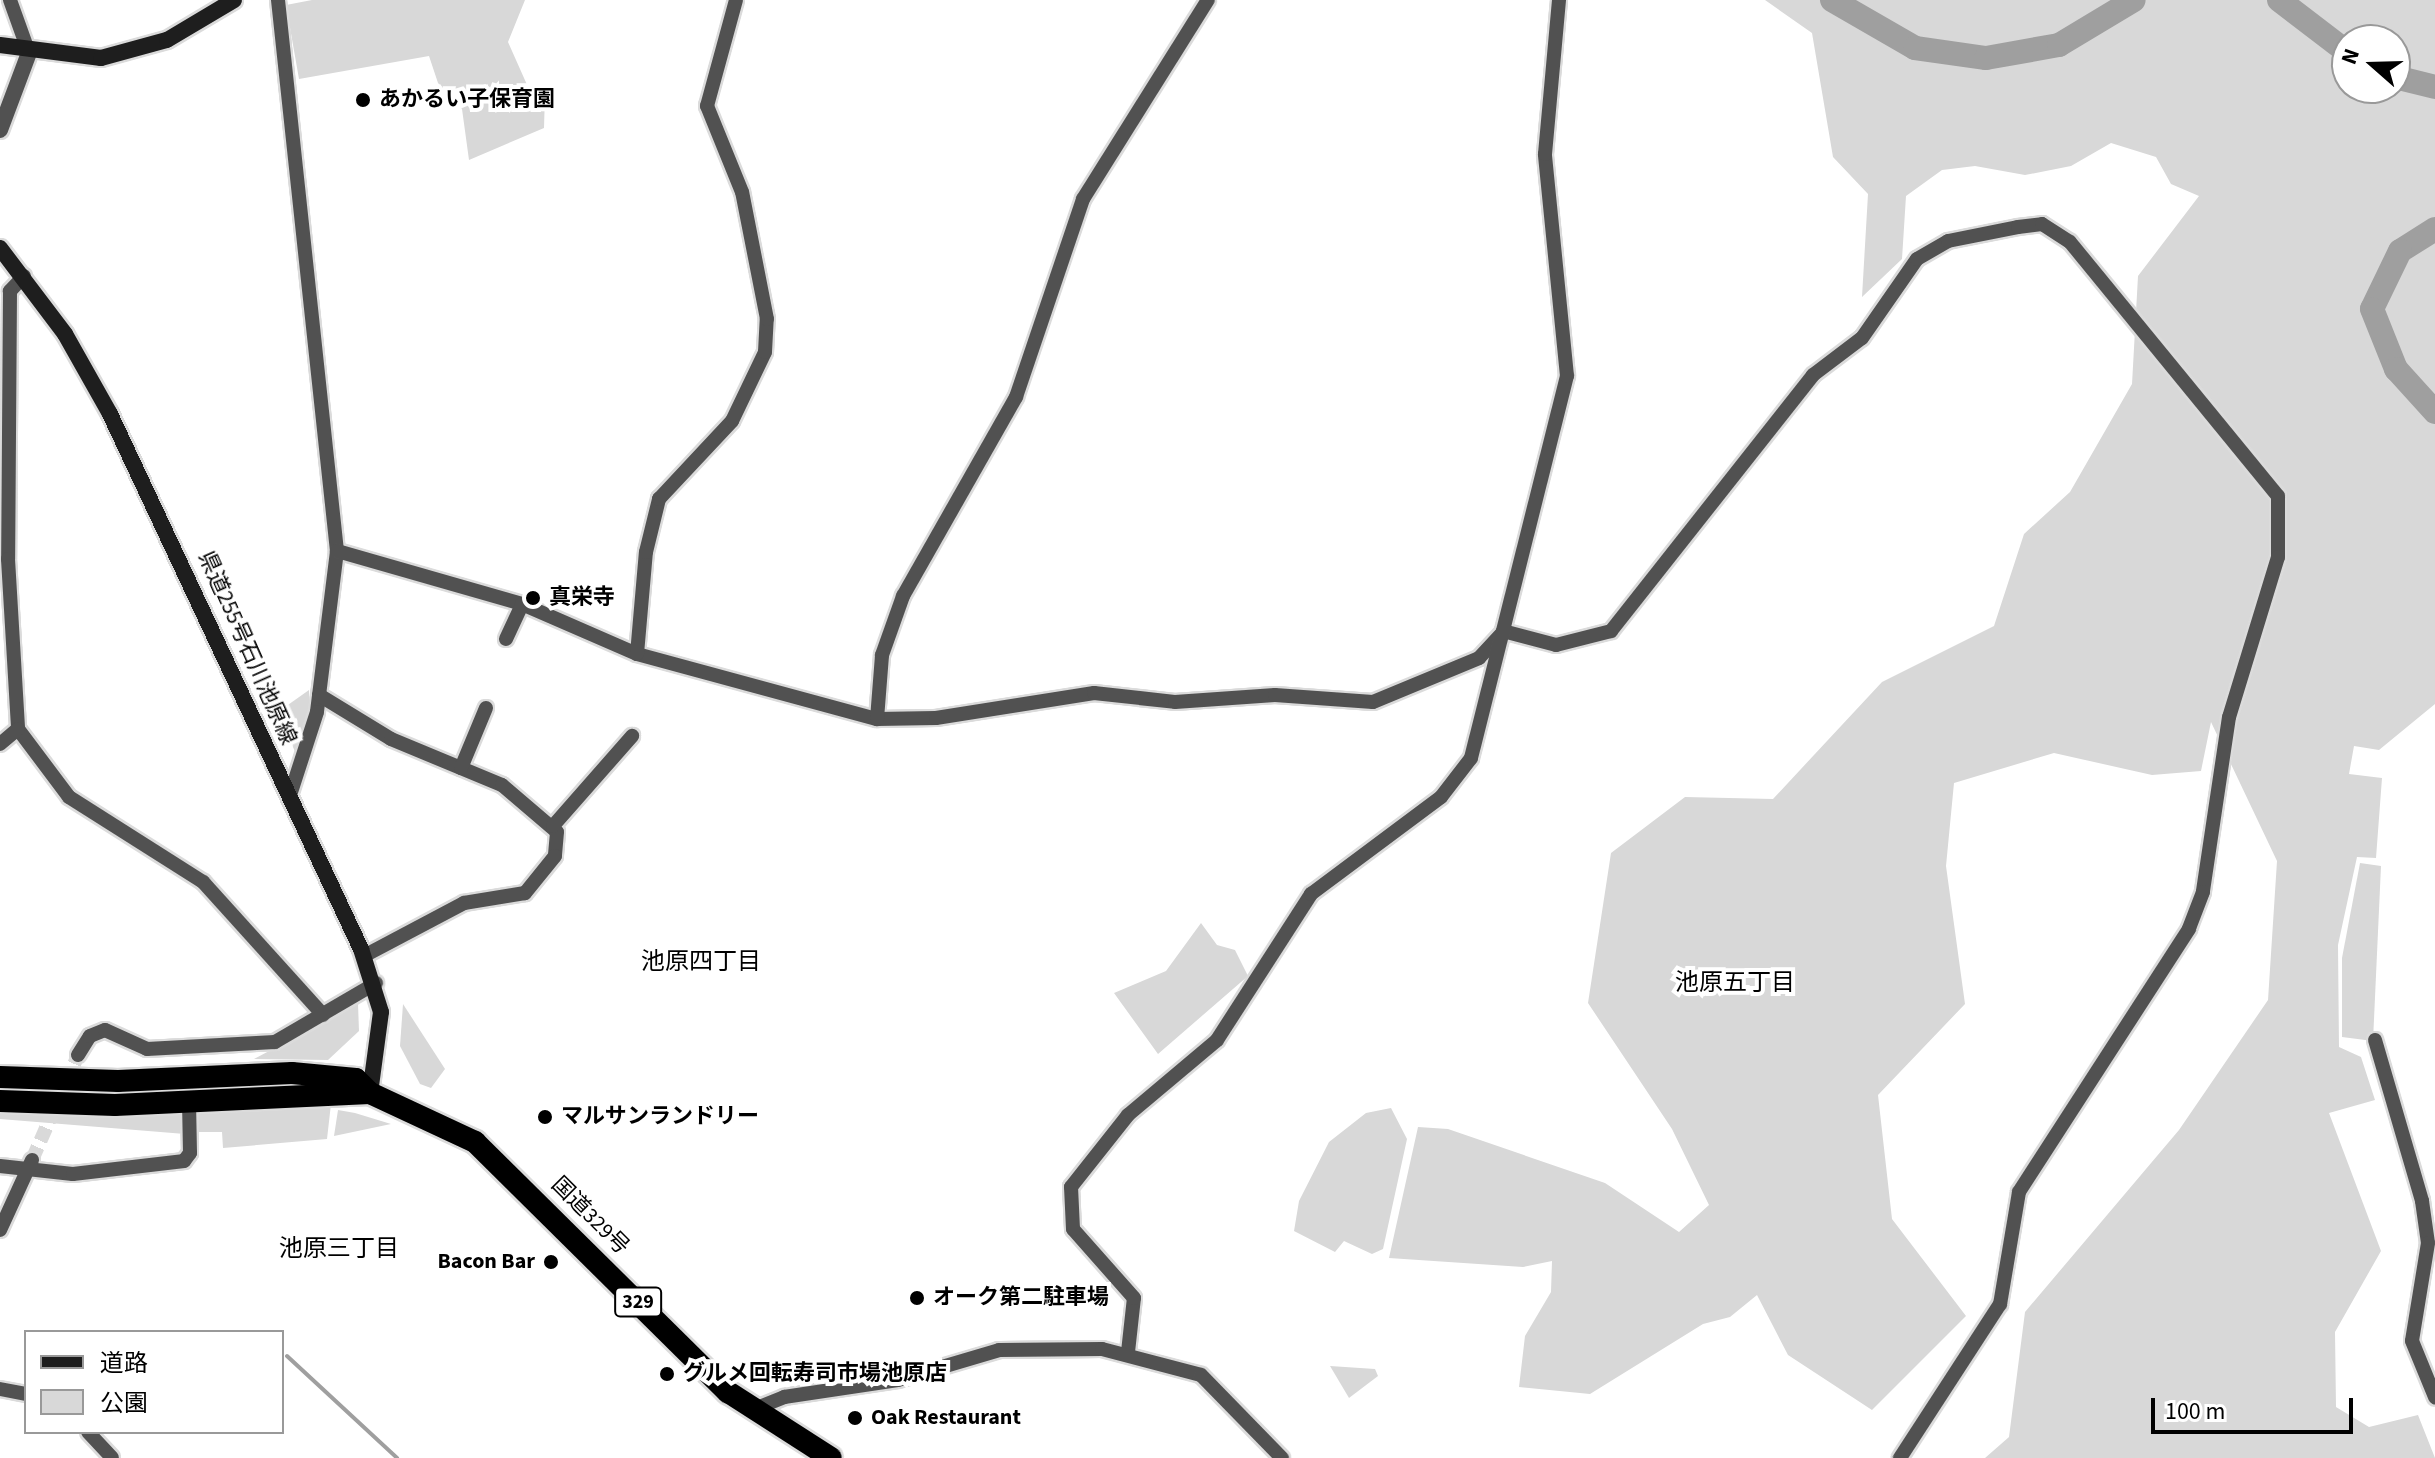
<!DOCTYPE html>
<meta charset="utf-8">
<style>
body{margin:0}
#map{position:relative;width:2435px;height:1458px;overflow:hidden;background:#fff;font-family:"Source Sans 3","Noto Sans JP",sans-serif}
div>[style]{position:absolute}
.green>*{inset:0;background:#d8d8d8}
.stream>*{height:4px;margin:-2px;padding:0 2px;transform-origin:2px;border-radius:2px;background:#9f9f9f}
.river>*{height:24px;margin:-12px;padding:0 12px;transform-origin:12px;border-radius:12px;background:#9f9f9f}
.minor-tunnel>*{height:14px;margin-top:-7px;transform-origin:0;background:repeating-linear-gradient(90deg,#d9d9d9 0 14px,transparent 0 21px)}
.roads{filter:drop-shadow(2px 0 #dbdbdb) drop-shadow(-2px 0 #dbdbdb) drop-shadow(0 2px #dbdbdb) drop-shadow(0 -2px #dbdbdb)}
.minor>*{height:14px;margin:-7px;padding:0 7px;transform-origin:7px;border-radius:7px;background:#515151}
.tertiary>*{height:16px;margin:-8px;padding:0 8px;transform-origin:8px;border-radius:8px;background:#515151}
.secondary>*{height:16px;margin:-8px;padding:0 8px;transform-origin:8px;border-radius:8px;background:#1e1e1e}
.trunk>*{height:22px;margin:-11px;padding:0 11px;transform-origin:11px;border-radius:11px;background:#000}
.dots>*{width:22px;height:22px;translate:-50% -50%;box-sizing:border-box;border:4px solid #fff;border-radius:50%}
span{translate:-50% -50%;white-space:nowrap;text-align:center;line-height:1.15;-webkit-text-stroke:8px #fff;paint-order:stroke}
.shield-label span{padding:2px 6px;background:#fff;border:2px solid;border-radius:6px;-webkit-text-stroke-width:0}
.shield-label{font-size:20px;color:#000;font-weight:700}
.poi-label{font-size:22px;color:#000;font-weight:700}
.left{translate:0 -50%;text-align:left}
.right{translate:-100% -50%;text-align:right}
.street-label{font-size:22px;color:#000}
.neighbourhood-label{font-size:24px;color:#000}
.legend{position:absolute;left:24px;top:1330px;width:260px;height:104px;box-sizing:border-box;background:#fff;border:2px solid #999;margin:0;padding:10px 14px;list-style:none;font-size:24px;color:#000}
.legend li{display:flex;align-items:center;gap:16px;height:40px}
.legend b{width:40px;border:2px solid #999}
.north{position:absolute;left:2331px;top:24px;width:80px;height:80px;box-sizing:border-box;background:#fff;border:2px solid #999;border-radius:50%;rotate:290deg;font-size:22px;font-weight:700;line-height:32px;text-align:center;color:#000}
.north::after{content:'';display:block;margin:auto;width:28px;height:36px;background:#000;clip-path:polygon(50% 0,100% 100%,50% 72%,0 100%)}
.scale{position:absolute;left:2151px;top:1398px;width:202px;height:36px;box-sizing:border-box;border:4px solid #000;border-top:0;padding-left:10px;font-size:24px;line-height:28px;white-space:nowrap;color:#000;-webkit-text-stroke:6px #fff;paint-order:stroke}
</style>
<div id="map">
<div class="green">
<div style="clip-path:polygon(312px 0,525px 0,508px 42px,528px 87px,545px 94px,544px 128px,469px 160px,462px 109px,438px 83px,429px 56px,299px 79px,286px 5px)"></div>
<div style="clip-path:polygon(evenodd,1765px 0,2435px 0,2435px 704px,2379px 750px,2354px 746px,2349px 774px,2382px 778px,2376px 858px,2357px 857px,2338px 945px,2339px 1047px,2361px 1057px,2375px 1100px,2329px 1113px,2381px 1251px,2335px 1332px,2336px 1407px,2369px 1427px,2418px 1415px,2435px 1458px,1985px 1458px,2009px 1437px,2025px 1312px,2179px 1130px,2268px 1000px,2277px 861px,2211px 722px,2201px 771px,2152px 775px,2054px 753px,1954px 783px,1946px 866px,1965px 1004px,1878px 1095px,1892px 1219px,1966px 1316px,1872px 1410px,1788px 1355px,1757px 1295px,1730px 1317px,1703px 1324px,1590px 1394px,1519px 1387px,1525px 1336px,1551px 1292px,1552px 1261px,1523px 1267px,1389px 1258px,1418px 1127px,1448px 1129px,1605px 1183px,1679px 1232px,1709px 1205px,1672px 1129px,1588px 1003px,1611px 853px,1685px 797px,1773px 799px,1882px 682px,1994px 626px,2024px 534px,2070px 492px,2132px 384px,2138px 276px,2199px 196px,2171px 184px,2156px 157px,2111px 143px,2071px 166px,2025px 175px,1975px 166px,1942px 170px,1906px 196px,1902px 259px,1862px 297px,1868px 194px,1833px 157px,1812px 33px,1765px 0,2347px 40px,2395px 40px,2395px 88px,2347px 88px,2347px 40px)"></div>
<div style="clip-path:polygon(309px 690px,310px 714px,296px 754px,278px 712px)"></div>
<div style="clip-path:polygon(2360px 863px,2381px 866px,2373px 1041px,2342px 1037px,2342px 958px)"></div>
<div style="clip-path:polygon(1201px 923px,1217px 945px,1235px 950px,1248px 976px,1158px 1054px,1114px 993px,1166px 971px)"></div>
<div style="clip-path:polygon(358px 1004px,359px 1031px,328px 1060px,254px 1059px)"></div>
<div style="clip-path:polygon(403px 1004px,445px 1069px,431px 1088px,420px 1084px,400px 1046px)"></div>
<div style="clip-path:polygon(331px 1104px,327px 1139px,223px 1148px,222px 1132px,195px 1132px,194px 1111px)"></div>
<div style="clip-path:polygon(1391px 1108px,1407px 1139px,1383px 1249px,1372px 1254px,1344px 1241px,1335px 1252px,1294px 1231px,1299px 1201px,1329px 1142px,1366px 1113px)"></div>
<div style="clip-path:polygon(185px 1110px,185px 1134px,0 1119px,0 1111px,102px 1117px)"></div>
<div style="clip-path:polygon(338px 1110px,355px 1113px,391px 1124px,334px 1136px)"></div>
<div style="clip-path:polygon(1330px 1366px,1375px 1369px,1378px 1376px,1349px 1398px)"></div>
</div>
<div class="stream">
<div style="left:287px;top:1356px;width:150px;rotate:42.8deg"></div>
</div>
<div class="river">
<div style="left:1832px;top:0;width:96px;rotate:30deg"></div>
<div style="left:1915px;top:48px;width:72px;rotate:8deg"></div>
<div style="left:1986px;top:58px;width:74px;rotate:-10.1deg"></div>
<div style="left:2059px;top:45px;width:87px;rotate:-31deg"></div>
<div style="left:2279px;top:0;width:86px;rotate:37.4deg"></div>
<div style="left:2395px;top:77px;width:41px;rotate:14deg"></div>
<div style="left:2435px;top:229px;width:41px;rotate:147.8deg"></div>
<div style="left:2400px;top:251px;width:64px;rotate:115.8deg"></div>
<div style="left:2372px;top:309px;width:65px;rotate:68.2deg"></div>
<div style="left:2396px;top:369px;width:58px;rotate:47.8deg"></div>
</div>
<div class="minor-tunnel">
<div style="left:32px;top:1160px;width:115px;rotate:-66.3deg"></div>
</div>
<div class="roads">
<div class="minor">
<div style="left:10px;top:0;width:56px;rotate:70.3deg"></div>
<div style="left:278px;top:0;width:554px;rotate:83.89deg"></div>
<div style="left:337px;top:551px;width:162px;rotate:97.1deg"></div>
<div style="left:317px;top:712px;width:87px;rotate:108deg"></div>
<div style="left:24px;top:276px;width:21px;rotate:133deg"></div>
<div style="left:10px;top:291px;width:268px;rotate:90.4deg"></div>
<div style="left:8px;top:559px;width:170px;rotate:86.6deg"></div>
<div style="left:18px;top:729px;width:85px;rotate:53.1deg"></div>
<div style="left:69px;top:797px;width:159px;rotate:32.4deg"></div>
<div style="left:203px;top:882px;width:179px;rotate:47.9deg"></div>
<div style="left:337px;top:551px;width:192px;rotate:16deg"></div>
<div style="left:522px;top:604px;width:125px;rotate:23.5deg"></div>
<div style="left:637px;top:654px;width:249px;rotate:15.2deg"></div>
<div style="left:877px;top:719px;width:59px;rotate:-1deg"></div>
<div style="left:936px;top:718px;width:160px;rotate:-9deg"></div>
<div style="left:1094px;top:693px;width:81px;rotate:6.3deg"></div>
<div style="left:1175px;top:702px;width:100px;rotate:-4deg"></div>
<div style="left:1275px;top:695px;width:98px;rotate:4.1deg"></div>
<div style="left:1373px;top:702px;width:115px;rotate:-22.5deg"></div>
<div style="left:1479px;top:658px;width:34px;rotate:-47deg"></div>
<div style="left:1503px;top:631px;width:55px;rotate:14.8deg"></div>
<div style="left:1556px;top:645px;width:57px;rotate:-14.3deg"></div>
<div style="left:1611px;top:631px;width:326px;rotate:-51.7deg"></div>
<div style="left:1813px;top:375px;width:61px;rotate:-37.1deg"></div>
<div style="left:1862px;top:338px;width:96px;rotate:-55.2deg"></div>
<div style="left:1917px;top:259px;width:36px;rotate:-30deg"></div>
<div style="left:1948px;top:241px;width:71px;rotate:-11.3deg"></div>
<div style="left:2018px;top:227px;width:24px;rotate:-7deg"></div>
<div style="left:2042px;top:224px;width:33px;rotate:33deg"></div>
<div style="left:2070px;top:242px;width:328px;rotate:50.7deg"></div>
<div style="left:2278px;top:496px;width:61px;rotate:90deg"></div>
<div style="left:2278px;top:557px;width:167px;rotate:107deg"></div>
<div style="left:2229px;top:717px;width:177px;rotate:98.5deg"></div>
<div style="left:2203px;top:892px;width:40px;rotate:111deg"></div>
<div style="left:2189px;top:929px;width:313px;rotate:122.9deg"></div>
<div style="left:2019px;top:1192px;width:114px;rotate:99.6deg"></div>
<div style="left:2000px;top:1304px;width:184px;rotate:123deg"></div>
<div style="left:506px;top:639px;width:38px;rotate:-65deg"></div>
<div style="left:637px;top:654px;width:102px;rotate:-85deg"></div>
<div style="left:646px;top:552px;width:55px;rotate:-76.2deg"></div>
<div style="left:659px;top:499px;width:107px;rotate:-46.9deg"></div>
<div style="left:732px;top:421px;width:76px;rotate:-64.4deg"></div>
<div style="left:765px;top:352px;width:33px;rotate:-87deg"></div>
<div style="left:767px;top:319px;width:129px;rotate:-101.1deg"></div>
<div style="left:742px;top:192px;width:93px;rotate:-112.1deg"></div>
<div style="left:707px;top:106px;width:110px;rotate:-74.7deg"></div>
<div style="left:319px;top:695px;width:84px;rotate:31.4deg"></div>
<div style="left:391px;top:739px;width:120px;rotate:22.5deg"></div>
<div style="left:502px;top:785px;width:72px;rotate:40.5deg"></div>
<div style="left:557px;top:832px;width:24px;rotate:95deg"></div>
<div style="left:555px;top:856px;width:48px;rotate:129deg"></div>
<div style="left:525px;top:893px;width:62px;rotate:170.7deg"></div>
<div style="left:464px;top:903px;width:113px;rotate:152.1deg"></div>
<div style="left:877px;top:719px;width:64px;rotate:-85.5deg"></div>
<div style="left:882px;top:655px;width:63px;rotate:-70.4deg"></div>
<div style="left:903px;top:596px;width:229px;rotate:-60.4deg"></div>
<div style="left:1016px;top:397px;width:209px;rotate:-71.3deg"></div>
<div style="left:1083px;top:199px;width:235px;rotate:-57.9deg"></div>
<div style="left:0;top:744px;width:23px;rotate:-40deg"></div>
<div style="left:461px;top:768px;width:65px;rotate:-67.4deg"></div>
<div style="left:553px;top:826px;width:120px;rotate:-48.7deg"></div>
<div style="left:2375px;top:1040px;width:168px;rotate:73.7deg"></div>
<div style="left:2422px;top:1201px;width:42px;rotate:81.9deg"></div>
<div style="left:2428px;top:1243px;width:99px;rotate:99.3deg"></div>
<div style="left:2412px;top:1341px;width:61px;rotate:67.7deg"></div>
<div style="left:78px;top:1055px;width:22px;rotate:-58deg"></div>
<div style="left:90px;top:1036px;width:16px;rotate:-22deg"></div>
<div style="left:105px;top:1030px;width:46px;rotate:24.3deg"></div>
<div style="left:147px;top:1049px;width:128px;rotate:-3.1deg"></div>
<div style="left:275px;top:1042px;width:117px;rotate:-30.3deg"></div>
<div style="left:0;top:1166px;width:73px;rotate:6.3deg"></div>
<div style="left:73px;top:1174px;width:112px;rotate:-6.7deg"></div>
<div style="left:184px;top:1161px;width:10px;rotate:-53deg"></div>
<div style="left:190px;top:1153px;width:52px;rotate:-91.1deg"></div>
<div style="left:0;top:1230px;width:77px;rotate:-65.4deg"></div>
<div style="left:1128px;top:1352px;width:54px;rotate:-83.7deg"></div>
<div style="left:1134px;top:1298px;width:92px;rotate:-131.5deg"></div>
<div style="left:1073px;top:1229px;width:42px;rotate:-92.7deg"></div>
<div style="left:1071px;top:1187px;width:92px;rotate:-51.6deg"></div>
<div style="left:1128px;top:1115px;width:116px;rotate:-40.1deg"></div>
<div style="left:1217px;top:1040px;width:174px;rotate:-57.2deg"></div>
<div style="left:1311px;top:894px;width:162px;rotate:-36.7deg"></div>
<div style="left:1441px;top:797px;width:49px;rotate:-52.4deg"></div>
<div style="left:1471px;top:758px;width:394px;rotate:-75.9deg"></div>
<div style="left:1567px;top:376px;width:223px;rotate:-95.7deg"></div>
<div style="left:1545px;top:154px;width:155px;rotate:-84.8deg"></div>
<div style="left:0;top:1389px;width:26px;rotate:11deg"></div>
<div style="left:752px;top:1410px;width:35px;rotate:-22deg"></div>
<div style="left:784px;top:1397px;width:115px;rotate:-8.5deg"></div>
<div style="left:898px;top:1380px;width:105px;rotate:-16.5deg"></div>
<div style="left:999px;top:1350px;width:103px;rotate:-0.6deg"></div>
<div style="left:1102px;top:1349px;width:102px;rotate:14.7deg"></div>
<div style="left:1201px;top:1375px;width:116px;rotate:45.7deg"></div>
<div style="left:88px;top:1432px;width:35px;rotate:47deg"></div>
</div>
<div class="tertiary">
<div style="left:0;top:130px;width:82px;rotate:-69.4deg"></div>
</div>
<div class="secondary">
<div style="left:0;top:45px;width:102px;rotate:7.3deg"></div>
<div style="left:101px;top:58px;width:68px;rotate:-15.3deg"></div>
<div style="left:167px;top:40px;width:78px;rotate:-30.8deg"></div>
<div style="left:0;top:248px;width:108px;rotate:52.9deg"></div>
<div style="left:65px;top:334px;width:92px;rotate:60.6deg"></div>
<div style="left:110px;top:414px;width:591px;rotate:64.87deg"></div>
<div style="left:361px;top:949px;width:66px;rotate:72.4deg"></div>
<div style="left:381px;top:1012px;width:82px;rotate:97.7deg"></div>
</div>
<div class="trunk">
<div style="left:0;top:1077px;width:118px;rotate:1.9deg"></div>
<div style="left:118px;top:1081px;width:174px;rotate:-2.6deg"></div>
<div style="left:292px;top:1073px;width:64px;rotate:5.4deg"></div>
<div style="left:356px;top:1079px;width:20px;rotate:45deg"></div>
<div style="left:370px;top:1093px;width:116px;rotate:25deg"></div>
<div style="left:475px;top:1142px;width:356px;rotate:44.7deg"></div>
<div style="left:728px;top:1392px;width:122px;rotate:32.7deg"></div>
<div style="left:0;top:1101px;width:115px;rotate:2deg"></div>
<div style="left:115px;top:1105px;width:255px;rotate:-2.7deg"></div>
</div>
</div>
<div class="dots">
<div style="left:363px;top:100px;background:#000"></div>
<div style="left:533px;top:598px;background:#000"></div>
<div style="left:545px;top:1117px;background:#000"></div>
<div style="left:551px;top:1262px;background:#000"></div>
<div style="left:917px;top:1298px;background:#000"></div>
<div style="left:667px;top:1374px;background:#000"></div>
<div style="left:855px;top:1418px;background:#000"></div>
</div>
<div class="shield-label">
<span style="left:638px;top:1302px">329</span>
</div>
<div class="poi-label">
<span class="left" style="left:379px;top:100px">あかるい子保育園</span>
<span class="left" style="left:549px;top:598px">真栄寺</span>
<span class="left" style="left:561px;top:1117px">マルサンランドリー</span>
<span class="right" style="left:535px;top:1262px">Bacon Bar</span>
<span class="left" style="left:933px;top:1298px">オーク第二駐車場</span>
<span class="left" style="left:683px;top:1374px">グルメ回転寿司市場池原店</span>
<span class="left" style="left:871px;top:1418px">Oak Restaurant</span>
</div>
<div class="street-label">
<span style="left:247px;top:648px;rotate:66deg">県道255号石川池原線</span>
<span style="left:590px;top:1216px;rotate:45deg">国道329号</span>
</div>
<div class="neighbourhood-label">
<span style="left:701px;top:962px">池原四丁目</span>
<span style="left:1735px;top:983px">池原五丁目</span>
<span style="left:339px;top:1249px">池原三丁目</span>
</div>
<ul class="legend">
<li><b style="height:10px;background:#1e1e1e"></b>道路</li>
<li><b style="height:22px;background:#d8d8d8"></b>公園</li>
</ul>
<div class="north">N</div>
<div class="scale">100 m</div>
</div>
